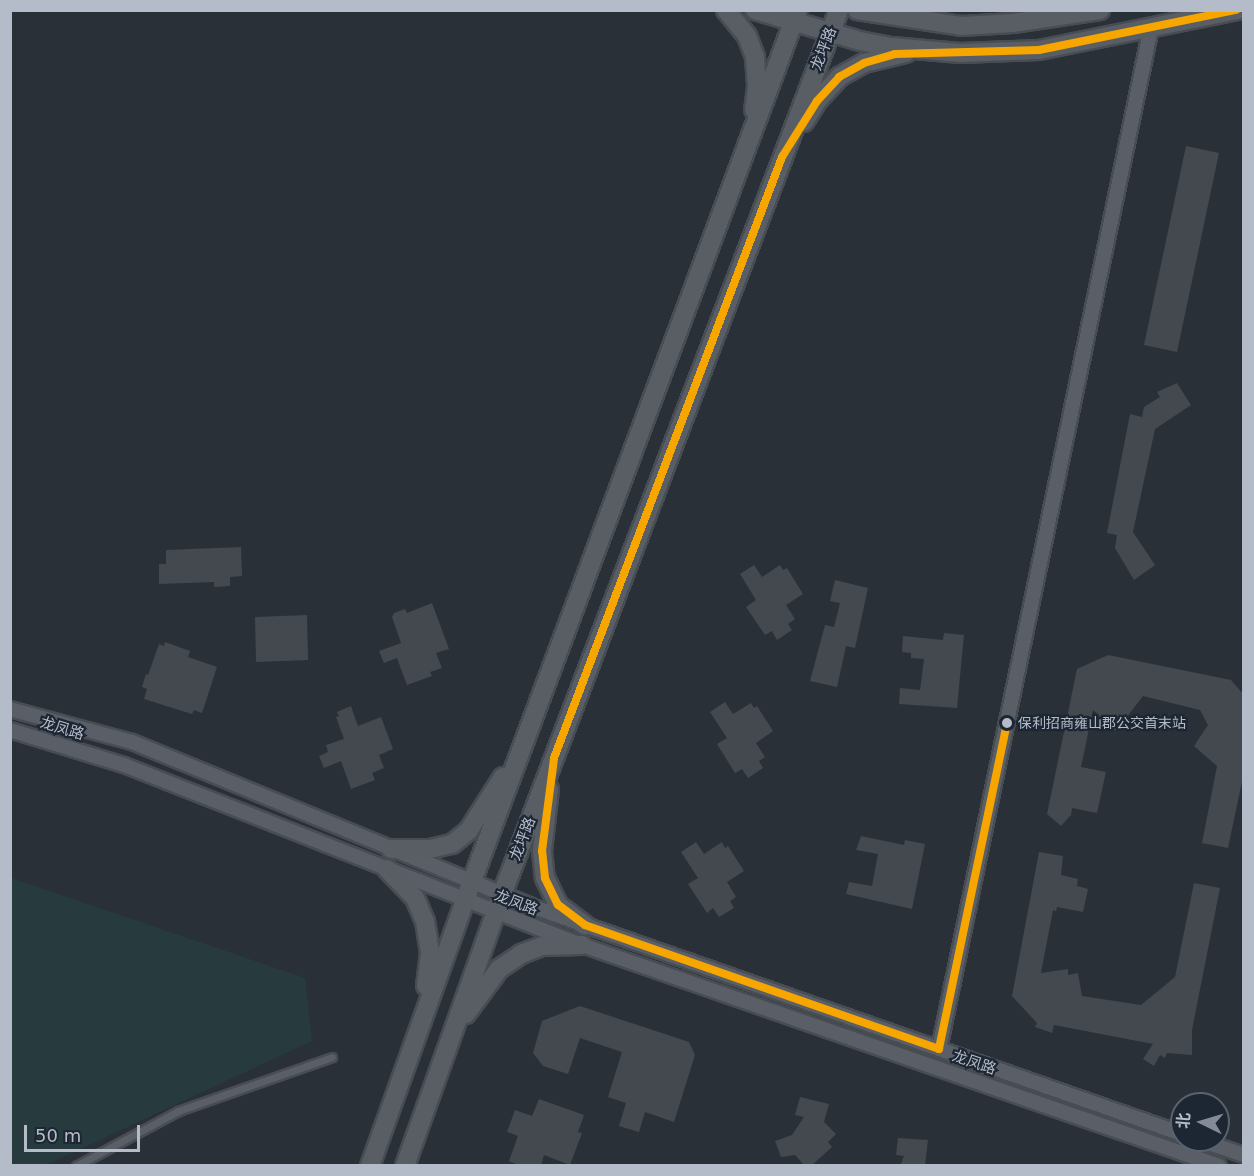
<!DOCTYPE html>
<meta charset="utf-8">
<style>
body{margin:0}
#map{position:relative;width:1254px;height:1176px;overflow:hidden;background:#2a3038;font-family:"DejaVu Sans","Noto Sans SC",sans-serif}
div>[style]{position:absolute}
.green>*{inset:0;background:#273a3e}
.building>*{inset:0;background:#444950}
.roads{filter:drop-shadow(2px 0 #484c53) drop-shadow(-2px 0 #484c53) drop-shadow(0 2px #484c53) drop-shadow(0 -2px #484c53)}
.lane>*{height:7px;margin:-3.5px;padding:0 3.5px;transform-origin:3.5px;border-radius:3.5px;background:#5a5e66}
.street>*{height:14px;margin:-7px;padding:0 7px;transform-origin:7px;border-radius:7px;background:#5a5e66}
.secondary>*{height:18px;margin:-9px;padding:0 9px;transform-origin:9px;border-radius:9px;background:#595d64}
.bus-1>*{height:8px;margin:-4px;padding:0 4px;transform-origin:4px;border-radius:4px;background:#f7a600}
.dots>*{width:16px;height:16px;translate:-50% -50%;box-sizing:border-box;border:3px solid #1d2633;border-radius:50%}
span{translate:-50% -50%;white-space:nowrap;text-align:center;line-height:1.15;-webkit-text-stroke:4.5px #1d2633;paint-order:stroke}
.bus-label{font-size:14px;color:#b4bcc9}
.left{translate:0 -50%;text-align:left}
.street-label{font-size:15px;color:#b4bcc9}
.frame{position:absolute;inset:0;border:12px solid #b4bcc9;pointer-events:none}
.north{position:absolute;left:1170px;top:1092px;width:60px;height:60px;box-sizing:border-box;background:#1d2633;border:2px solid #59626f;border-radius:50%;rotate:275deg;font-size:16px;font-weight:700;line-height:24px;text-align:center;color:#b4bcc9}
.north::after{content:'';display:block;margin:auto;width:21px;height:27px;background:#848b96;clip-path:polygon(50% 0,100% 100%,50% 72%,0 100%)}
.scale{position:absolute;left:24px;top:1125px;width:116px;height:27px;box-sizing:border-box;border:3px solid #b4bcc9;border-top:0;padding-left:8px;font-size:18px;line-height:21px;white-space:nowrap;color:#b4bcc9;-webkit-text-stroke:4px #1d2633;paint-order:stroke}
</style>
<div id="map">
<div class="green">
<div style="clip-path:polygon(11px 878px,305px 978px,312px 1041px,46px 1165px,11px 1165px)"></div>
</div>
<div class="building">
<div style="clip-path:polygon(1186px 146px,1219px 153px,1177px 352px,1144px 345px)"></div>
<div style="clip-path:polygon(1177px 383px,1191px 405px,1155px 429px,1133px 532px,1155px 565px,1134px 580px,1115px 548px,1117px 535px,1107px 533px,1130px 414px,1142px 417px,1144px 407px,1160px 397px,1157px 392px)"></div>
<div style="clip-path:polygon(241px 547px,242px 576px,230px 577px,230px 586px,214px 587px,214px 582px,159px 584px,159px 564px,166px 564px,166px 550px)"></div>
<div style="clip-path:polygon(754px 565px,762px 577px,780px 565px,783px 570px,787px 568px,803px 594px,786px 605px,795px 619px,788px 624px,792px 630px,777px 640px,772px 631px,765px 635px,746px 607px,756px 600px,740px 574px)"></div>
<div style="clip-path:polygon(835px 580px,868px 588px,855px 648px,846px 646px,837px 687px,810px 681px,825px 625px,834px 627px,840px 603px,830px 601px)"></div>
<div style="clip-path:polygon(432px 603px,449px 649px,436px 653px,442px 668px,430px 672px,432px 676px,407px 685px,397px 658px,384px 663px,379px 651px,401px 643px,392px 617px,394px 613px,405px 609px,407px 613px)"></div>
<div style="clip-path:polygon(307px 615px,308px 660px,256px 662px,255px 617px)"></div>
<div style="clip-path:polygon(944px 633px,964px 635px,957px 708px,899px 704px,900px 688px,920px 690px,924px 659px,911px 658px,911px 653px,902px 652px,903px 636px,943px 640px)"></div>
<div style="clip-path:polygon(165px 642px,190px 651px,188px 657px,217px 667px,202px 713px,194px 710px,192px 714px,144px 699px,147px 689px,142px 687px,146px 674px,148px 675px,159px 644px,164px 646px)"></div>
<div style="clip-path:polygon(1108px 655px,1231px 680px,1244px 695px,1244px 772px,1228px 848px,1202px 843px,1217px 766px,1194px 746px,1208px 725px,1200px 710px,1143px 696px,1116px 731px,1093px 710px,1081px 767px,1106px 772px,1097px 813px,1072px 808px,1071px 815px,1061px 826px,1047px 814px,1077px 669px)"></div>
<div style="clip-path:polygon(725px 702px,733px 714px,751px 703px,754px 708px,757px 706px,773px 731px,756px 743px,765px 757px,759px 761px,763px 768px,748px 778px,742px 769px,735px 773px,717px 744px,727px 738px,710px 712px)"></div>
<div style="clip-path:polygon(351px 706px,358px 726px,381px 717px,393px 749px,379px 755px,384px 768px,372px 773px,375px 780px,351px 789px,341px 761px,324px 768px,319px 756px,328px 752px,326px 745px,344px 739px,336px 717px,339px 716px,337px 712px)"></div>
<div style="clip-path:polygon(861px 836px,904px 845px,905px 840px,925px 844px,912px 909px,846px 894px,849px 882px,872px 886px,878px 854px,856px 850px)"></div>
<div style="clip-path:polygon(696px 842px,704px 854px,722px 842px,725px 848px,728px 846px,744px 871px,727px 882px,736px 897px,730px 901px,734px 908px,719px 917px,713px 908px,707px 913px,688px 884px,698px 878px,681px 852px)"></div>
<div style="clip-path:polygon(1039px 852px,1063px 856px,1061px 875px,1078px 879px,1077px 886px,1088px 889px,1083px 912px,1057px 907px,1056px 911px,1053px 910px,1041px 973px,1068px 969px,1068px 975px,1078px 973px,1082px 996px,1141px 1005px,1175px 977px,1194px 883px,1220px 888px,1192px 1030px,1192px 1055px,1167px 1053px,1165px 1058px,1160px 1055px,1154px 1066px,1143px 1059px,1153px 1044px,1054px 1025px,1052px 1033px,1035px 1027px,1037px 1023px,1012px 996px)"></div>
<div style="clip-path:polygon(580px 1006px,689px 1042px,695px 1055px,674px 1122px,645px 1112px,639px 1132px,619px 1126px,626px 1103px,608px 1097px,622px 1052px,580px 1038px,568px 1074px,543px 1066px,533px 1053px,542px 1021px)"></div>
<div style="clip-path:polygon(800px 1097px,829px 1104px,824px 1122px,836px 1134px,828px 1142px,832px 1147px,811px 1166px,805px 1166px,795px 1155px,781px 1157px,775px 1141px,792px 1135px,804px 1117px,795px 1115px)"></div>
<div style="clip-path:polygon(539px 1099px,584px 1115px,578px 1132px,582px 1133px,570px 1165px,544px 1155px,541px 1166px,520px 1166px,509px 1161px,518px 1136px,507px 1132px,515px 1110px,532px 1116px)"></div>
<div style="clip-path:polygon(898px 1138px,928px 1140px,925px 1166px,900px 1166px,904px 1156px,896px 1155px)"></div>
</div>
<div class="roads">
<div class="lane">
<div style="left:76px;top:1166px;width:116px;rotate:-28.3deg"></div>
<div style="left:178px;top:1111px;width:163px;rotate:-19.3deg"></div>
</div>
<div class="street">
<div style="left:10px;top:709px;width:126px;rotate:15.1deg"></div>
<div style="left:132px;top:742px;width:431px;rotate:22.3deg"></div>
<div style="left:531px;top:906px;width:690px;rotate:19.3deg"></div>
<div style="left:10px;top:730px;width:119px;rotate:17.1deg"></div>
<div style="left:124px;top:765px;width:492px;rotate:21.5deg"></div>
<div style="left:582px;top:945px;width:674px;rotate:19.13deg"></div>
<div style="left:939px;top:1049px;width:1043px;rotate:-78.27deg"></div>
<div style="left:1200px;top:1140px;width:46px;rotate:18.8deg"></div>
</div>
<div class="secondary">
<div style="left:726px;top:10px;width:33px;rotate:51deg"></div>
<div style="left:747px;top:36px;width:22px;rotate:69deg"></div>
<div style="left:755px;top:57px;width:30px;rotate:86deg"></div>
<div style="left:757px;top:87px;width:23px;rotate:97deg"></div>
<div style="left:755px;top:10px;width:109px;rotate:16.4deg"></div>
<div style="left:860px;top:41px;width:33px;rotate:11deg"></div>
<div style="left:892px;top:47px;width:68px;rotate:5deg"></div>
<div style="left:960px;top:53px;width:79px;rotate:-2.2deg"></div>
<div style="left:1039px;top:50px;width:203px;rotate:-11.4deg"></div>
<div style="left:857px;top:10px;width:105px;rotate:8.7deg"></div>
<div style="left:961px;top:26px;width:52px;rotate:-3.3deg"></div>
<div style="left:1013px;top:23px;width:88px;rotate:-8.5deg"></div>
<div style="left:804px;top:122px;width:25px;rotate:-58deg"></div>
<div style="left:817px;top:101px;width:33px;rotate:-47deg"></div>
<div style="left:839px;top:77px;width:29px;rotate:-29deg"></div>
<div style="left:864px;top:63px;width:43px;rotate:-13.4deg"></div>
<div style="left:549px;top:789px;width:62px;rotate:96.4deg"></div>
<div style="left:542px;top:851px;width:27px;rotate:84deg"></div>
<div style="left:545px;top:878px;width:30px;rotate:64deg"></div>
<div style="left:558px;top:905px;width:34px;rotate:37deg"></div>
<div style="left:391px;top:849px;width:39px"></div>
<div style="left:430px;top:849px;width:23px;rotate:-13deg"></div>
<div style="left:452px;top:844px;width:22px;rotate:-39deg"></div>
<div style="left:469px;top:830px;width:63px;rotate:-57.3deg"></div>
<div style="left:387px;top:869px;width:40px;rotate:46deg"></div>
<div style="left:415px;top:898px;width:25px;rotate:67deg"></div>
<div style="left:425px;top:921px;width:32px;rotate:81deg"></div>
<div style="left:430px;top:953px;width:33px;rotate:97deg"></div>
<div style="left:466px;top:1014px;width:56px;rotate:-53.7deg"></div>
<div style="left:499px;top:969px;width:27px;rotate:-34deg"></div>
<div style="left:521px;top:954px;width:22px;rotate:-21deg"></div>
<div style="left:542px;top:946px;width:40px;rotate:-1.4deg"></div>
<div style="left:370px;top:1166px;width:282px;rotate:-70.3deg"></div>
<div style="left:465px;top:900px;width:950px;rotate:-69.49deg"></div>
<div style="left:405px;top:1166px;width:305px;rotate:-70.3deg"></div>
<div style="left:508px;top:879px;width:930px;rotate:-69.15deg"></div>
</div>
</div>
<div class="bus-1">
<div style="left:1007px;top:723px;width:333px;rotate:101.8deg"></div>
<div style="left:939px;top:1049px;width:375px;rotate:-160.7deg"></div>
<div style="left:585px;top:925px;width:34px;rotate:-143deg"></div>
<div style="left:558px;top:905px;width:30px;rotate:-116deg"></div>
<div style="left:545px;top:878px;width:27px;rotate:-96deg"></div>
<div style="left:542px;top:851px;width:94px;rotate:-82.6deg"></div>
<div style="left:554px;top:758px;width:643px;rotate:-69.22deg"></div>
<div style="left:782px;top:157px;width:66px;rotate:-58deg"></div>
<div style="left:817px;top:101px;width:33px;rotate:-47deg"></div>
<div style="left:839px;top:77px;width:29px;rotate:-29deg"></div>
<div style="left:864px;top:63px;width:32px;rotate:-16deg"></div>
<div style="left:895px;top:54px;width:144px;rotate:-1.6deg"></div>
<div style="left:1039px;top:50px;width:201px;rotate:-11.5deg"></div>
</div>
<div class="dots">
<div style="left:1007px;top:723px;background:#b4bcc9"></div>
</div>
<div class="bus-label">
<span class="left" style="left:1018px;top:723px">保利招商雍山郡公交首末站</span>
</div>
<div class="street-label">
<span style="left:824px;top:49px;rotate:-69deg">龙坪路</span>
<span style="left:62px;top:729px;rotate:17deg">龙凤路</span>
<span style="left:523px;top:839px;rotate:-69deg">龙坪路</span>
<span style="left:516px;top:903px;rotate:21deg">龙凤路</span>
<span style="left:974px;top:1063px;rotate:19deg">龙凤路</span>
</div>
<div class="frame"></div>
<div class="north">北</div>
<div class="scale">50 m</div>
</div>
